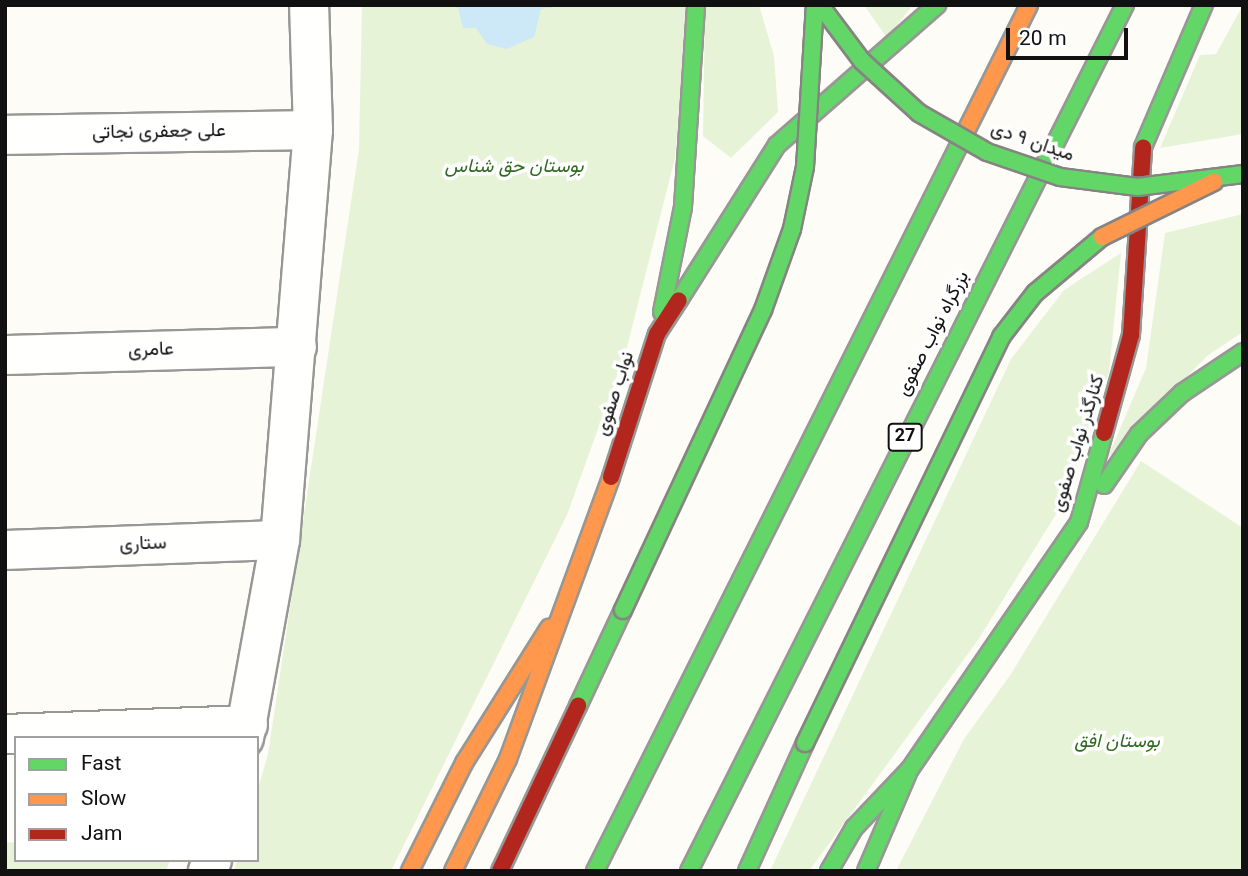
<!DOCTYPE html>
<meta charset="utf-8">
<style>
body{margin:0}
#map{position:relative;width:1248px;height:876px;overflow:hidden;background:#fdfcf7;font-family:Georgia,Vazirmatn,serif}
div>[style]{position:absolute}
.green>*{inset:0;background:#e7f3d7}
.water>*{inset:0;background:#cde8f7}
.roads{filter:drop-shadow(2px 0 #979795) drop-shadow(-2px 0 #979795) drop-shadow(0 2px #979795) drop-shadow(0 -2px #979795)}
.street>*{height:38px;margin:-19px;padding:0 19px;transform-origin:19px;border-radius:19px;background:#fffffe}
.fast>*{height:16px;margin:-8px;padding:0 8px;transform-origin:8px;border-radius:8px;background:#63d668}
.slow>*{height:16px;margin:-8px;padding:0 8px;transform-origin:8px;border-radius:8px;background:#ff974d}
.jam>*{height:16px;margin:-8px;padding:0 8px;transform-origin:8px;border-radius:8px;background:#b3261e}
.bridges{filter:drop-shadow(2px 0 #858482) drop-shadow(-2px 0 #858482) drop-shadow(0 2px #858482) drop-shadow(0 -2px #858482)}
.fast-bridge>*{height:16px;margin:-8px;padding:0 8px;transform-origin:8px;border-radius:8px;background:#63d668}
.slow-bridge>*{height:16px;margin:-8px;padding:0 8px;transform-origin:8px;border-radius:8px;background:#ff974d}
span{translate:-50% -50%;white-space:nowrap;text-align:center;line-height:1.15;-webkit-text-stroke:7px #fff;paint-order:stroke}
.shield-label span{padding:2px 5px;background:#fff;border:2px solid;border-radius:5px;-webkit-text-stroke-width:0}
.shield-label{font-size:18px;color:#111;font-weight:700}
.street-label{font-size:19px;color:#111}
.park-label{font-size:19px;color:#2f6b1f;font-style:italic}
.frame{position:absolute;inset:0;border:7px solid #111;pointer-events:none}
.legend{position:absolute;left:14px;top:736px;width:245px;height:126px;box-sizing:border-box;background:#fff;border:2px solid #a0a0a0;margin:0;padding:9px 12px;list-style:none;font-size:21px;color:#111}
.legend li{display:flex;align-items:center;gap:14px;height:35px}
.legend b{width:35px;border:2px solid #a0a0a0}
.scale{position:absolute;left:1006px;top:28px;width:122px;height:32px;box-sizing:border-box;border:4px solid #111;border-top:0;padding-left:9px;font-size:21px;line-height:24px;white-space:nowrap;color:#111;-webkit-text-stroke:5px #fff;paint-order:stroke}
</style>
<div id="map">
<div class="green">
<div style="clip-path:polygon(362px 5px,687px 5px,675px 158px,626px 351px,567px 515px,391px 871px,234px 871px,237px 860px,257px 860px,257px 792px,268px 754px,359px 149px)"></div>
<div style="clip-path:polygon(705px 5px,759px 5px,774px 56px,778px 112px,731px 158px,703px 136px)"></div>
<div style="clip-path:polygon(864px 5px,913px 5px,887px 38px)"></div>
<div style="clip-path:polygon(1243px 5px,1243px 134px,1160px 148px,1200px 55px,1216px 54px)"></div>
<div style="clip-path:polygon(1243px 214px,1243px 332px,1207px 356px,1107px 459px,1146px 368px,1165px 233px)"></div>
<div style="clip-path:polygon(1121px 253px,1109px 372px,1063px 503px,978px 640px,809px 871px,770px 871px,1011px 359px,1064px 290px)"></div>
<div style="clip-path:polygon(1141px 461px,1243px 528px,1243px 871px,896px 871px,964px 739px,1011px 674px)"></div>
<div style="clip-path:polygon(16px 842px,16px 860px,170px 860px,166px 871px,5px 871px,5px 843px)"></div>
</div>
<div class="water">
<div style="clip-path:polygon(449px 5px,562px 5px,562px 6px,541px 9px,534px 37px,507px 49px,487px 44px,476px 28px,463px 28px,458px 8px)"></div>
</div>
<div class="roads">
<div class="street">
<div style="left:5px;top:135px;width:308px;rotate:-0.9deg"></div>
<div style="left:5px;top:355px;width:292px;rotate:-1.6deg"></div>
<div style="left:5px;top:550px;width:275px;rotate:-2.1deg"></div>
<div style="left:5px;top:734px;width:243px;rotate:-2.1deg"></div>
<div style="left:244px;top:738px;width:201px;rotate:-79.7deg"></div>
<div style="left:280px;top:540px;width:411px;rotate:-85.4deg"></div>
<div style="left:313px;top:130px;width:125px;rotate:-91.8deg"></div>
<div style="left:208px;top:871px;width:12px;rotate:-70deg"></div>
</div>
<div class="fast">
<div style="left:1143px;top:147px;width:155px;rotate:-66.8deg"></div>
<div style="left:679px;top:300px;width:183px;rotate:-57.7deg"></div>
<div style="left:777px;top:145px;width:213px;rotate:-41.2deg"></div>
<div style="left:662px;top:312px;width:107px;rotate:-78.7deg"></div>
<div style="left:683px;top:207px;width:202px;rotate:-86.3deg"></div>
<div style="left:1104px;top:485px;width:62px;rotate:-55.5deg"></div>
<div style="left:1139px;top:434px;width:59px;rotate:-43.6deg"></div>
<div style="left:1182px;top:393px;width:73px;rotate:-33.9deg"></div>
<div style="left:578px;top:706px;width:106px;rotate:-64.9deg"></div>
<div style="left:595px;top:871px;width:828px;rotate:-63.37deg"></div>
<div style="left:689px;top:871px;width:970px;rotate:-63.28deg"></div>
<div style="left:747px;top:871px;width:141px;rotate:-65.6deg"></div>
<div style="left:829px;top:871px;width:50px;rotate:-59.8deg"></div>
<div style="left:854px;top:828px;width:81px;rotate:-46.5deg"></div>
<div style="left:910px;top:769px;width:299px;rotate:-55.6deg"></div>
<div style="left:1079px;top:522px;width:92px;rotate:-74.3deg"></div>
<div style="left:866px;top:871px;width:107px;rotate:-66.8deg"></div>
</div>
<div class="slow">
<div style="left:966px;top:131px;width:141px;rotate:-63.4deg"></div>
<div style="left:410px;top:871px;width:121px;rotate:-63.4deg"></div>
<div style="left:464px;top:763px;width:160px;rotate:-57.8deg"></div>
<div style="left:453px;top:871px;width:125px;rotate:-63.8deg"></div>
<div style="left:508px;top:759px;width:300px;rotate:-69.9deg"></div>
</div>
<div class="jam">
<div style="left:1104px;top:433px;width:102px;rotate:-74.6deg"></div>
<div style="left:1131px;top:335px;width:188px;rotate:-86.3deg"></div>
<div style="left:611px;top:477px;width:150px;rotate:-72.2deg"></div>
<div style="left:657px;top:334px;width:40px;rotate:-57.1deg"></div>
<div style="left:500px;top:871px;width:183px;rotate:-64.7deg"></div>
</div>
</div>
<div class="bridges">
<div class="fast-bridge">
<div style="left:820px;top:5px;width:70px;rotate:53.1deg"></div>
<div style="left:862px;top:61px;width:77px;rotate:42.4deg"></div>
<div style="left:919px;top:113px;width:78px;rotate:29.8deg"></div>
<div style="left:987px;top:152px;width:77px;rotate:18.9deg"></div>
<div style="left:1060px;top:177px;width:78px;rotate:7.4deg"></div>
<div style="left:1137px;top:187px;width:107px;rotate:-7deg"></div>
<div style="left:623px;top:610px;width:331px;rotate:-65deg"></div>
<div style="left:763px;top:310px;width:86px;rotate:-70.3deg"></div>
<div style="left:792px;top:229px;width:63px;rotate:-78.2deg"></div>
<div style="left:805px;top:167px;width:162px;rotate:-86.5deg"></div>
<div style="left:805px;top:743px;width:451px;rotate:-64.2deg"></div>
<div style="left:1001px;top:337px;width:56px;rotate:-52.3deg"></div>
<div style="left:1035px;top:293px;width:87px;rotate:-39.9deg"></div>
</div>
<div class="slow-bridge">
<div style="left:1102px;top:237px;width:125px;rotate:-26.2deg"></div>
</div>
</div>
<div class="shield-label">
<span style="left:905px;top:437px">27</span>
</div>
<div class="street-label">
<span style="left:159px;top:133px;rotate:-1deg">علی جعفری نجاتی</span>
<span style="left:1032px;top:143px;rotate:19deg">میدان ۹ دی</span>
<span style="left:934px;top:334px;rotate:-63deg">بزرگراه نواب صفوی</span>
<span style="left:151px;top:351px;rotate:-2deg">عامری</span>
<span style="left:616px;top:394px;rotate:-72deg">نواب صفوی</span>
<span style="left:1079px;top:444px;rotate:-73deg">کنارگذر نواب صفوی</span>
<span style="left:143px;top:545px;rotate:-2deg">ستاری</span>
</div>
<div class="park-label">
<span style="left:514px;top:168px">بوستان حق شناس</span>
<span style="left:1117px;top:743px">بوستان افق</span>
</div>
<div class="frame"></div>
<ul class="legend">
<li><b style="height:9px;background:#63d668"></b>Fast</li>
<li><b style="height:9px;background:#ff974d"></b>Slow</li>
<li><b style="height:9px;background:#b3261e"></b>Jam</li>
</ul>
<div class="scale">20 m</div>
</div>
